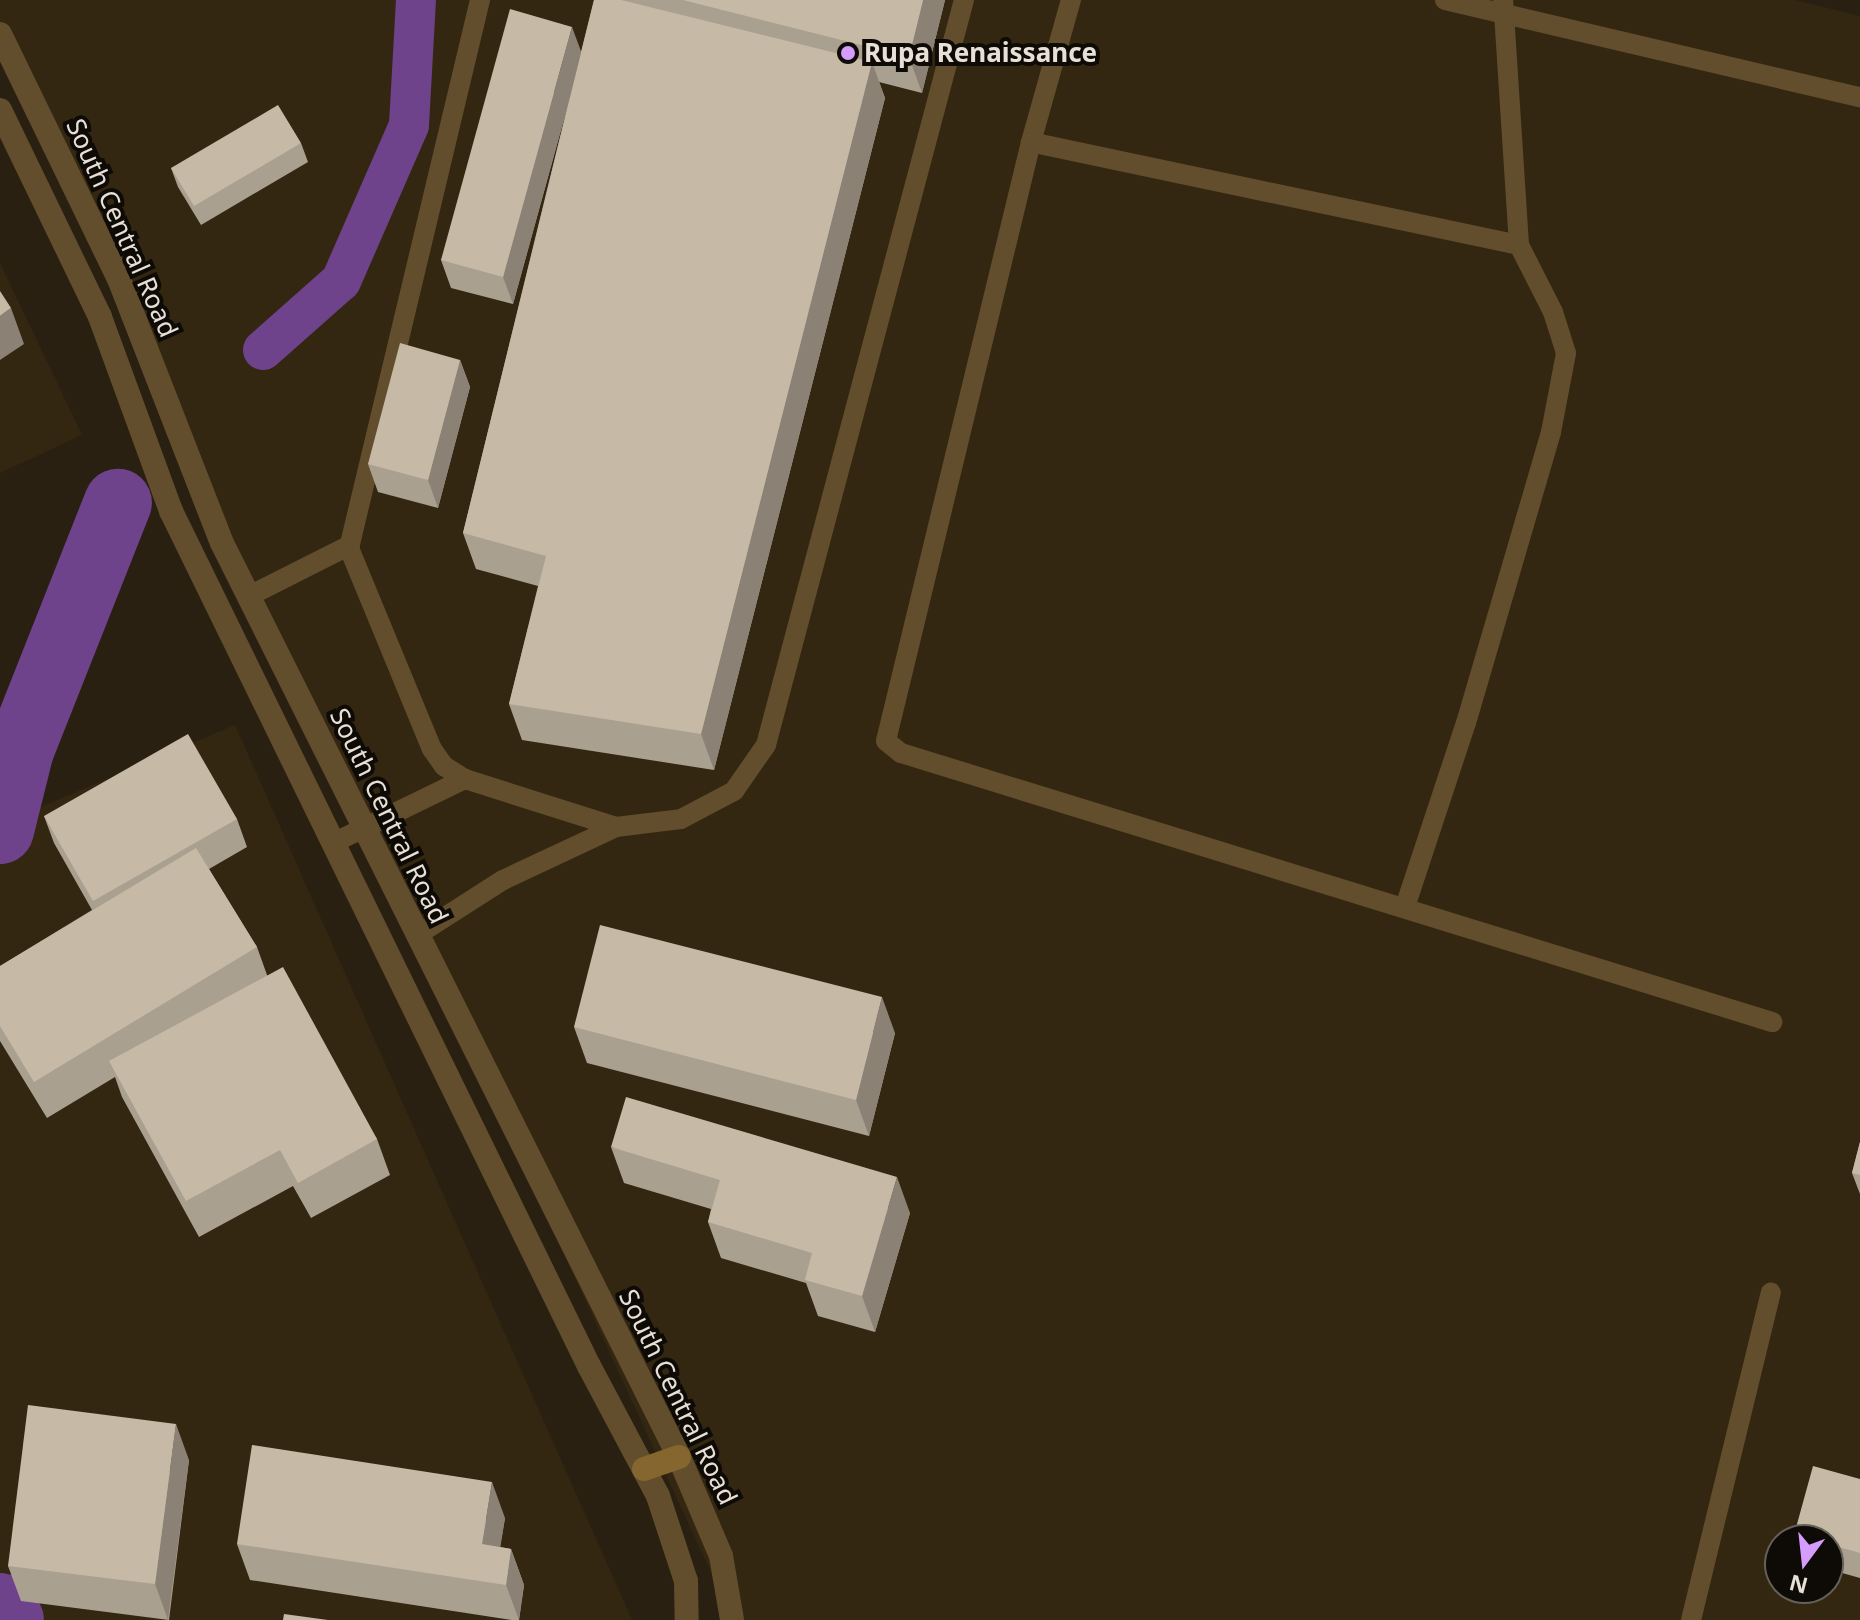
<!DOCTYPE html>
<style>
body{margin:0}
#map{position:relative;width:1860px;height:1620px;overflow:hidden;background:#292011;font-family:"Noto Sans",sans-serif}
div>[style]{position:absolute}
.built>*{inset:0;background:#342711}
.stream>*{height:11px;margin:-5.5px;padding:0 5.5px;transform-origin:5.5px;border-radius:5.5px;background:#6e438b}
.canal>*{height:40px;margin:-20px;padding:0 20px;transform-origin:20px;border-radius:20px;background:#6e438b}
.river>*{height:68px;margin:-34px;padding:0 34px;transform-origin:34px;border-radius:34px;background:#6e438b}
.service>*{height:20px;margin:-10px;padding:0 10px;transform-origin:10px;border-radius:10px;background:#624e2d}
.tertiary>*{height:24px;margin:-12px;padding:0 12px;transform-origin:12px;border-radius:12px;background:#624e2d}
.secondary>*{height:24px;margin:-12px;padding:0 12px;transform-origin:12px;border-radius:12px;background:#86662f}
.wall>*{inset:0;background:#aaa090}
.shaded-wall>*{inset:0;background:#8b8275}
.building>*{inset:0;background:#c6baa7}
.dots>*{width:22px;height:22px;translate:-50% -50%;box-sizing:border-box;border:4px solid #0e0a05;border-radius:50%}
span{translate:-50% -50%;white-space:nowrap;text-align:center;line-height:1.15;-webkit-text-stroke:8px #0e0a05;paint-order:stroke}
.poi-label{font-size:26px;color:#e7e0d7;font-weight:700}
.left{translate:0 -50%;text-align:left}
.street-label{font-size:26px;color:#e7e0d7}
.north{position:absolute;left:1764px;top:1524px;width:80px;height:80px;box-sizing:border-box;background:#0e0a05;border:2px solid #656059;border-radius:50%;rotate:195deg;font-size:22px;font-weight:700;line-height:32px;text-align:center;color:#e7e0d7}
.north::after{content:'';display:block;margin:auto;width:28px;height:36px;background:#d49cfc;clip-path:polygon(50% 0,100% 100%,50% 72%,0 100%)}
</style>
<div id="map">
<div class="built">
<div style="clip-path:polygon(evenodd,0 0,1795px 0,1860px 16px,1860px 1620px,733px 1620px,0 33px,0 0,1780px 1540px,1828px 1540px,1828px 1588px,1780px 1588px,1780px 1540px)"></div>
<div style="clip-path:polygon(0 263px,82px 435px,0 473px)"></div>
<div style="clip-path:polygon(235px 725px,632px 1620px,0 1620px,0 824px)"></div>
</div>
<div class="stream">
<div style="left:0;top:744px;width:21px;rotate:17deg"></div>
</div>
<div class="canal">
<div style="left:263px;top:350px;width:104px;rotate:-41.5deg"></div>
<div style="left:341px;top:281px;width:170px;rotate:-66.4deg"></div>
<div style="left:409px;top:125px;width:125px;rotate:-86.8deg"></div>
</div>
<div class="river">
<div style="left:0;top:830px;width:82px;rotate:-76deg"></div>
<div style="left:20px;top:750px;width:266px;rotate:-68.4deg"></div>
<div style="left:0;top:1607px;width:16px;rotate:52deg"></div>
</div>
<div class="service">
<div style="left:480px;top:0;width:563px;rotate:103.44deg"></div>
<div style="left:349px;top:548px;width:217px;rotate:67.6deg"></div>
<div style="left:432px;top:749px;width:21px;rotate:55deg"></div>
<div style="left:444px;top:766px;width:25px;rotate:32deg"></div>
<div style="left:465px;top:779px;width:158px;rotate:17.6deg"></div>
<div style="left:616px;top:827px;width:65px;rotate:-7deg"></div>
<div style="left:681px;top:819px;width:60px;rotate:-27.8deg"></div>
<div style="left:734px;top:791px;width:56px;rotate:-55.2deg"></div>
<div style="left:766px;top:745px;width:771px;rotate:-75.12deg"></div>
<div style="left:1445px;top:0;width:426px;rotate:13.2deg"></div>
<div style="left:1031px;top:142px;width:148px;rotate:-74.3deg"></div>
<div style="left:1519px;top:245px;width:499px;rotate:-168.1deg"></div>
<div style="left:1031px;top:142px;width:616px;rotate:103.61deg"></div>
<div style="left:886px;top:741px;width:19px;rotate:39deg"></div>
<div style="left:901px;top:753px;width:912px;rotate:17.16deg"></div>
<div style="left:249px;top:596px;width:113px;rotate:-26.8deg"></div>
<div style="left:333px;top:843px;width:147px;rotate:-25.9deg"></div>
<div style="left:1405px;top:907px;width:194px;rotate:-71.7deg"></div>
<div style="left:1466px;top:723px;width:303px;rotate:-73.7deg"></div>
<div style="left:1551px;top:432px;width:80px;rotate:-79.2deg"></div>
<div style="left:1566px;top:353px;width:43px;rotate:-107.6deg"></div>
<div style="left:1553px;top:312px;width:75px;rotate:-116.9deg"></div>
<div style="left:1519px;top:245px;width:246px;rotate:-93.7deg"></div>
<div style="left:417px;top:935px;width:102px;rotate:-32.6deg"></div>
<div style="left:503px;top:880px;width:125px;rotate:-25.1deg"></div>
<div style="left:1691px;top:1620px;width:337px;rotate:-76.3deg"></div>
</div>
<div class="tertiary">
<div style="left:0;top:34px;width:272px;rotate:64.1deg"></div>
<div style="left:119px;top:279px;width:283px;rotate:68.7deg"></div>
<div style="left:222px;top:543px;width:1022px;rotate:63.43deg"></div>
<div style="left:679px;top:1457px;width:108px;rotate:67deg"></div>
<div style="left:721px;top:1556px;width:65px;rotate:80.2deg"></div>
<div style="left:0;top:110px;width:230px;rotate:64.2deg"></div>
<div style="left:100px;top:317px;width:207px;rotate:69.9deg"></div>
<div style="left:171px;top:511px;width:952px;rotate:63.95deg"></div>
<div style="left:589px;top:1366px;width:147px;rotate:62deg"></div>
<div style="left:658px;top:1496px;width:89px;rotate:71.8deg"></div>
<div style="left:686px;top:1581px;width:39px;rotate:89deg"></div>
</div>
<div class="secondary">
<div style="left:644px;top:1469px;width:37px;rotate:-19deg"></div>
</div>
<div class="wall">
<div style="clip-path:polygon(594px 0,945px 0,922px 93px,879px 82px,885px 98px,714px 770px,522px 740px,509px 704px,538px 586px,476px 569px,463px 533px,567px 108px,513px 304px,451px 288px,441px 260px,581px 52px)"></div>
<div style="clip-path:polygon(301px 143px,308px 162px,201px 225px,178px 187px,171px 168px)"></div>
<div style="clip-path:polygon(460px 360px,470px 387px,438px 508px,378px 492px,368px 464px)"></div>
<div style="clip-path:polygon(44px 816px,237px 819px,247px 847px,209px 869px,257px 947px,267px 975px,377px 1139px,390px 1175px,311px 1218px,293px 1186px,199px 1237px,122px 1097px,115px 1077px,47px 1118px,0 1041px,0 966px,92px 910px,54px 843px)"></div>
<div style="clip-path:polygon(574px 1027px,895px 1033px,869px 1136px,587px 1063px)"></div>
<div style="clip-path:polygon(1860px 1142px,1860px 1194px,1852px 1173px)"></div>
<div style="clip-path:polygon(611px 1147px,910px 1213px,875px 1332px,818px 1316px,806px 1283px,721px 1258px,708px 1222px,711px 1209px,624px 1183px)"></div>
<div style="clip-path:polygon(189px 1460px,169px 1620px,21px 1601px,8px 1566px)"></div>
<div style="clip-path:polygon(1860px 1479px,1860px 1578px,1828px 1569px,1828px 1540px,1796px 1540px,1794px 1535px)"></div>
<div style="clip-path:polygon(505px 1518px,500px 1547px,511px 1549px,524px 1585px,519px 1620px,512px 1620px,250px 1580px,237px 1544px)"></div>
</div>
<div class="shaded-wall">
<div style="clip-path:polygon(923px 0,945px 0,922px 93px,909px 57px)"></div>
<div style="clip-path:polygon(572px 27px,582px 54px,513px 304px,503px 277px)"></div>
<div style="clip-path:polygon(872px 62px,885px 98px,714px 770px,701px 734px)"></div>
<div style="clip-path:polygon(11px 308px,24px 344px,0 360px,0 316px)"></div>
<div style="clip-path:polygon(460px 360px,470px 387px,438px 508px,428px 480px)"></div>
<div style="clip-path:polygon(882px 997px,895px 1033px,869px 1136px,856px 1100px)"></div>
<div style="clip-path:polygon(897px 1177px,910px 1213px,875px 1332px,862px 1296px)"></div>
<div style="clip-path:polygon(176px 1424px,189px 1460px,168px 1620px,155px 1584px)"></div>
<div style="clip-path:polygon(492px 1482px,505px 1518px,495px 1580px,482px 1544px)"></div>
<div style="clip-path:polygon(511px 1549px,524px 1585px,519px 1620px,506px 1585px)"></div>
</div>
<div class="building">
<div style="clip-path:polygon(594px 0,621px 0,872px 62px,701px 734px,509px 704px,546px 556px,463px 533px)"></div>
<div style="clip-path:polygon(683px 0,923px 0,909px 57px)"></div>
<div style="clip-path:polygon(510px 9px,572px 27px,503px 277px,441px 260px)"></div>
<div style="clip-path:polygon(278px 105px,301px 143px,194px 206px,171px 168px)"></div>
<div style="clip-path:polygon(0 291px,11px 308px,0 316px)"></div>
<div style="clip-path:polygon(400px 343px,460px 360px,428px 480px,368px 464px)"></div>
<div style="clip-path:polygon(188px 734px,237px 819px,93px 901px,44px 816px)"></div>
<div style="clip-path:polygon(196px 848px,257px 947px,34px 1082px,0 1026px,0 966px)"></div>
<div style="clip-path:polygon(600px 925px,882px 997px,856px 1100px,574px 1027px)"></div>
<div style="clip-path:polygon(283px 967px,377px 1139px,298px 1183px,280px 1150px,186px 1201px,109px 1061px)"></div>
<div style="clip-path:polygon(626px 1097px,897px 1177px,862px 1296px,805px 1280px,812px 1253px,708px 1222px,720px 1180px,611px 1147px)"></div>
<div style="clip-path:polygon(1860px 1142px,1860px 1175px,1852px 1173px)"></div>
<div style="clip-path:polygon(28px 1405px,176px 1424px,155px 1584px,8px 1566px)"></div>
<div style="clip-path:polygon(252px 1445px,492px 1482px,482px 1544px,511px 1549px,506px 1585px,237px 1544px)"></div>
<div style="clip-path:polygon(1813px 1466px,1860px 1479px,1860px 1553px,1828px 1544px,1828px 1540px,1813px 1540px,1794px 1535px)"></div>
<div style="clip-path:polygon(284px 1614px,328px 1620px,283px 1620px)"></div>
</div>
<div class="dots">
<div style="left:848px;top:53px;background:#d49cfc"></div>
</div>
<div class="poi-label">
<span class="left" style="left:864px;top:53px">Rupa Renaissance</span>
</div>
<div class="street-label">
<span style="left:122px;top:228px;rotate:66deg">South Central Road</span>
<span style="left:389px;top:816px;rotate:64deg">South Central Road</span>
<span style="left:678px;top:1397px;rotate:64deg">South Central Road</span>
</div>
<div class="north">N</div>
</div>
